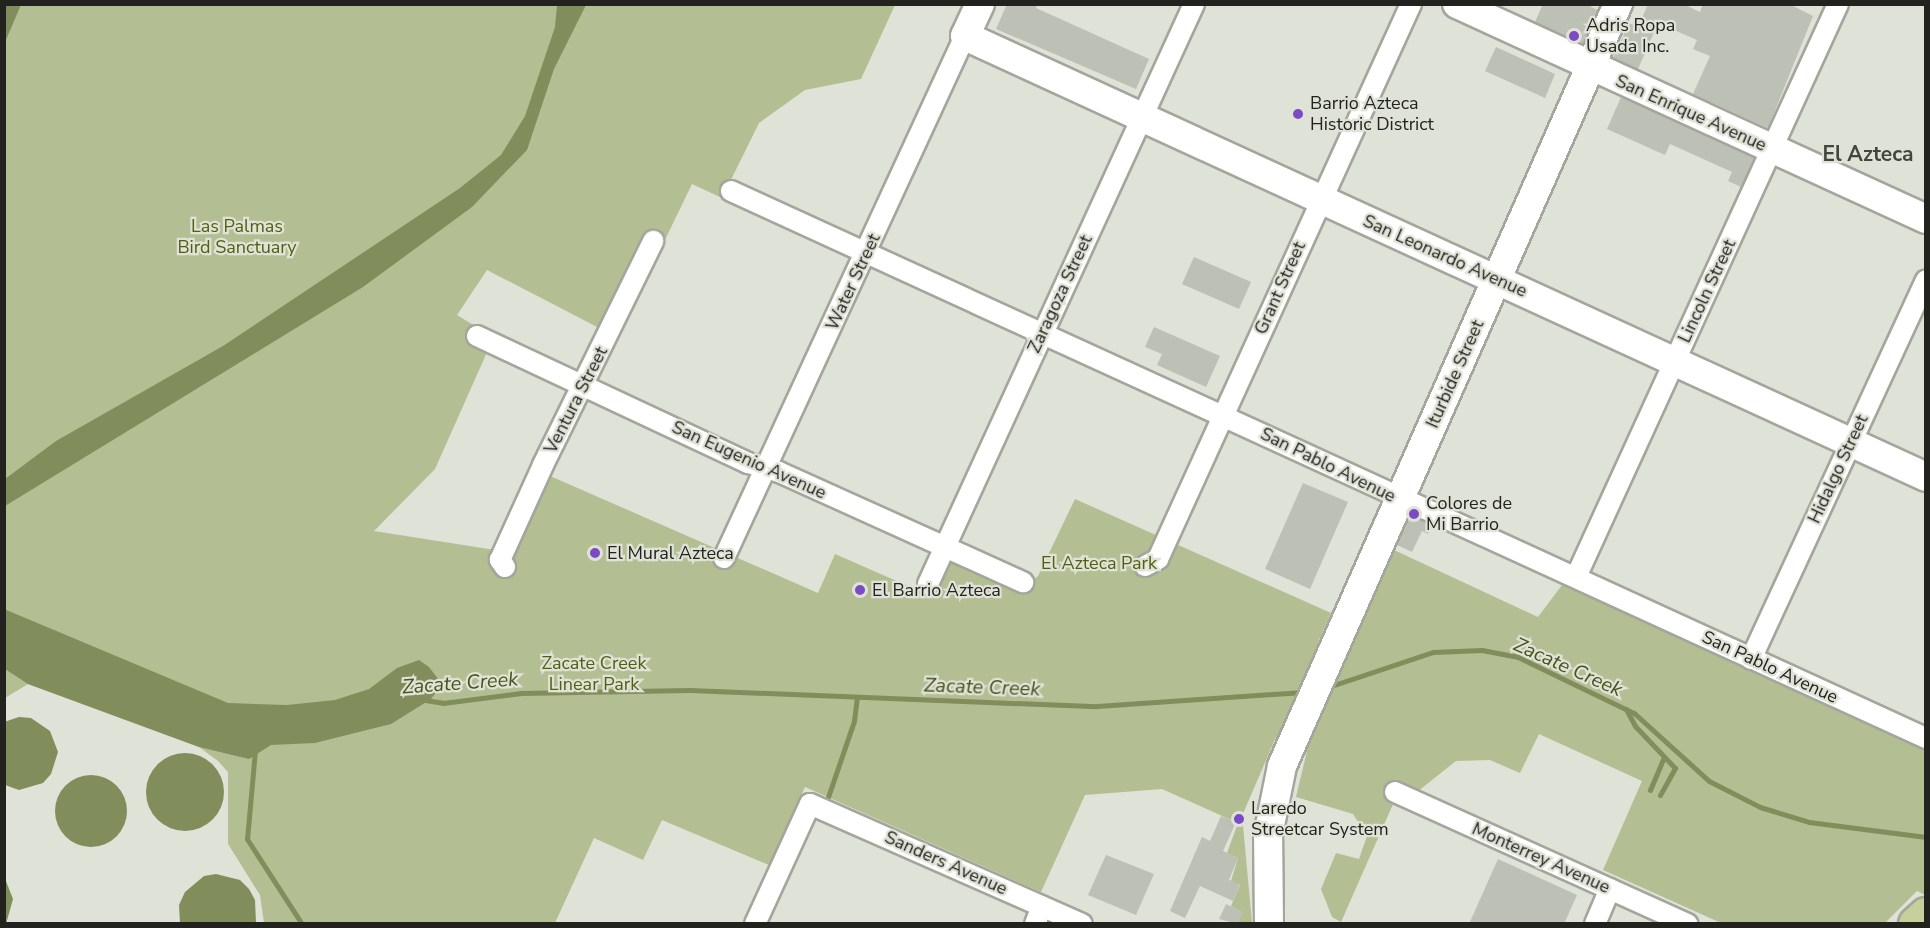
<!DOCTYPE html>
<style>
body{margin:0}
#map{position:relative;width:1930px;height:928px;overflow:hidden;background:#dfe2d7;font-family:"Nunito Sans",sans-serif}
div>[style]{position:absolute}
.green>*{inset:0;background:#b3be93}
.water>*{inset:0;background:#828d5c}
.round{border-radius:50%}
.stream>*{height:5px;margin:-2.5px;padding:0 2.5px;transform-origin:2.5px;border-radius:2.5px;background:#828d5c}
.building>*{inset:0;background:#bdc0b5}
.roads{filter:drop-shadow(2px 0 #a3a69b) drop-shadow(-2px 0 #a3a69b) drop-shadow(0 2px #a3a69b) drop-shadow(0 -2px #a3a69b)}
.street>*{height:20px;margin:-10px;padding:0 10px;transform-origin:10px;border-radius:10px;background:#fff}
.secondary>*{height:28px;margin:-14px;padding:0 14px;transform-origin:14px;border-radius:14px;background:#fff}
.primary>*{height:32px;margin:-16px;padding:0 16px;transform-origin:16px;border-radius:16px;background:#c5d09d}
.dots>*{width:16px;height:16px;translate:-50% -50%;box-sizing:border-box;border:3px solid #dfe2d7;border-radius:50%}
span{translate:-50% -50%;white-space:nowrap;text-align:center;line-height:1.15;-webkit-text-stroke:4.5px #dfe2d7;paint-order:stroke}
.poi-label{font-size:18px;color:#22231f}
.left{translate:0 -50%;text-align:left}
.street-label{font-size:18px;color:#22231f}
.park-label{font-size:18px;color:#525f0d}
.water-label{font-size:20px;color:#485319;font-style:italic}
.quarter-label{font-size:21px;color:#43463d;font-weight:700}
.frame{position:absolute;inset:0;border:6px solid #22231f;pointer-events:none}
</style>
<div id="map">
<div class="green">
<div style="clip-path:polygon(21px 5px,895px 5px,861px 79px,805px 90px,759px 123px,722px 198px,692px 184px,663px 244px,648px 237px,601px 329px,487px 270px,457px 315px,475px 326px,469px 341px,488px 350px,435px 469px,374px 531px,495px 550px,534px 469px,818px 593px,835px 554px,915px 589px,919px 581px,933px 587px,947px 556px,1024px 588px,1038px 576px,1075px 499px,1331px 613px,1317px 645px,1347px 658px,1394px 550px,1538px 617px,1565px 581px,1925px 747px,1925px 895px,1917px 891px,1885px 923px,1721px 923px,1603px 870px,1642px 781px,1539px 734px,1520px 773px,1490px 760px,1456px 761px,1417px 792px,1394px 802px,1341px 922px,1332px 917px,1321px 889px,1336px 853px,1359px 859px,1367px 836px,1353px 814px,1296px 797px,1307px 751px,1276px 737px,1239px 823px,1243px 825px,1252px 923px,1238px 923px,1242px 912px,1231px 906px,1240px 885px,1231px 881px,1238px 858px,1227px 853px,1238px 823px,1162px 789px,1085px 795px,1041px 892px,805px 787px,769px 865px,662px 820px,643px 860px,594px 838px,555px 923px,264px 923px,260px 895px,228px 844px,228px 772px,218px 761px,199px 747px,28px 684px,5px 698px,4px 42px)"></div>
</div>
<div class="water">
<div style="clip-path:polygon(5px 4px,21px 5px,5px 42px,4px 5px)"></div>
<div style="clip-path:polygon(557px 5px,586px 5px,554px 69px,527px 150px,472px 207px,363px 287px,5px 506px,5px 479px,56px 441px,223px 346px,460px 188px,501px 155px,525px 116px,555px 27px)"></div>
<div style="clip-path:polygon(4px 609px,228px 703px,287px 705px,335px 700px,369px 689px,397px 668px,419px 660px,429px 667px,439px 680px,439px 688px,431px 699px,391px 724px,315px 743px,271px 745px,249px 759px,199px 747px,28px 684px,5px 669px)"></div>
<div style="clip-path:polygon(19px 717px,31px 718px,50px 731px,58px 752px,51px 774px,43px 783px,19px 790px,5px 785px,4px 722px)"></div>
<div class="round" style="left:146px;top:753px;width:78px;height:78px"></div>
<div class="round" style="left:55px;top:775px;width:72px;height:72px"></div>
<div style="clip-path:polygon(216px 874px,240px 880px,249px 889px,255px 900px,256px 923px,180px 923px,179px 905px,185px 892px,204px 876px)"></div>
<div style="clip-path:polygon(4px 876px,13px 899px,6px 924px,4px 923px)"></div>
</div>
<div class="stream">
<div style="left:1328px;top:687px;width:111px;rotate:-18.4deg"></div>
<div style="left:1433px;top:652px;width:49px;rotate:-2.3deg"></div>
<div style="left:1482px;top:650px;width:37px;rotate:11deg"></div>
<div style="left:1518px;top:657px;width:129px;rotate:25.8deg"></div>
<div style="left:1634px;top:713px;width:101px;rotate:42.2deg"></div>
<div style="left:1709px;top:781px;width:57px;rotate:27deg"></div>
<div style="left:1760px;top:807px;width:51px;rotate:17deg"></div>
<div style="left:1809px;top:822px;width:118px;rotate:7.3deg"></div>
<div style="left:425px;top:700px;width:18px;rotate:9deg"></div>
<div style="left:443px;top:703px;width:79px;rotate:-7.3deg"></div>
<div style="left:521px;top:693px;width:169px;rotate:-1deg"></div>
<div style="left:690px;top:690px;width:407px;rotate:2.3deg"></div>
<div style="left:1097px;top:706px;width:207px;rotate:-3.9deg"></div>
<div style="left:1626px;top:709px;width:19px;rotate:62deg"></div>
<div style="left:1635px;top:726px;width:58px;rotate:46.4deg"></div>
<div style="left:1675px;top:768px;width:31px;rotate:119deg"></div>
<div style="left:255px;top:750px;width:89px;rotate:95.1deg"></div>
<div style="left:247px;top:839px;width:101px;rotate:57.1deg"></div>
<div style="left:1650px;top:790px;width:34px;rotate:-67deg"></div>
<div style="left:828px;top:797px;width:80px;rotate:-71.1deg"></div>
<div style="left:854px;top:721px;width:23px;rotate:-83deg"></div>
</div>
<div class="building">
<div style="clip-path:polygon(1007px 4px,1037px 4px,1036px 8px,1149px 59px,1136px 89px,996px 29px)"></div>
<div style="clip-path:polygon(1543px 4px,1586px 4px,1597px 10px,1583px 43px,1535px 22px)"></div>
<div style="clip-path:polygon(1648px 4px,1683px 4px,1700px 12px,1703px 4px,1789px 4px,1813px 16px,1768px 128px,1693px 94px,1710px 56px,1693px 49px,1697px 40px,1658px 23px,1638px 69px,1613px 58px,1629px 23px,1638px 27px)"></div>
<div style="clip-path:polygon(1496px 47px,1555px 74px,1545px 98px,1485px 71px)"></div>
<div style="clip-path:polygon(1621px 97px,1754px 158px,1741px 187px,1728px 181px,1732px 172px,1670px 144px,1665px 155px,1607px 129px)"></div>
<div style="clip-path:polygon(1194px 257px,1251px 282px,1239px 309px,1182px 284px)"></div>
<div style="clip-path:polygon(1154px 327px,1220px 356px,1206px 387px,1157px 365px,1162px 354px,1145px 347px)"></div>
<div style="clip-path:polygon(1303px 483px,1348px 502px,1310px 589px,1265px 569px)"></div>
<div style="clip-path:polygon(1411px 515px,1432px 525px,1428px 534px,1422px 531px,1412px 552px,1397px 545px)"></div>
<div style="clip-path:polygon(1221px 816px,1236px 822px,1223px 851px,1238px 858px,1229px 880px,1240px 884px,1233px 901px,1200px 886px,1185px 918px,1170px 911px,1202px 837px,1210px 841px)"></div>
<div style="clip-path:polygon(1106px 855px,1154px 874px,1136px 915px,1088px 895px)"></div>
<div style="clip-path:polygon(1498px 859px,1577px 895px,1564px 924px,1469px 924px)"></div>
<div style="clip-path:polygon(1226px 904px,1243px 912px,1238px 924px,1219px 919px)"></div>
</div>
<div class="roads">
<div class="street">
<div style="left:731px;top:191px;width:1314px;rotate:24.6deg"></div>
<div style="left:477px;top:336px;width:299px;rotate:25.1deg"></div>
<div style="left:748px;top:463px;width:32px;rotate:16deg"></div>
<div style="left:779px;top:472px;width:268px;rotate:24.3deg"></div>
<div style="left:724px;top:558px;width:575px;rotate:-65.22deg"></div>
<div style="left:1145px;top:566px;width:15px;rotate:-28deg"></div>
<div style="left:1158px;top:559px;width:610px;rotate:-65.49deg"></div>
<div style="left:505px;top:567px;width:9px;rotate:-126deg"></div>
<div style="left:500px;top:560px;width:104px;rotate:-65.6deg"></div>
<div style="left:543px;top:465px;width:250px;rotate:-63.8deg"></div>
<div style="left:1576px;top:577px;width:630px;rotate:-65.43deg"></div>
<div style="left:928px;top:584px;width:638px;rotate:-65.36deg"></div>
<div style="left:1751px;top:659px;width:417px;rotate:-65.2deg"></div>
<div style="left:1395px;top:792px;width:321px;rotate:24.3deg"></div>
<div style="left:755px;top:924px;width:132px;rotate:-65.4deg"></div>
<div style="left:810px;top:804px;width:297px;rotate:23.8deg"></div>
<div style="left:1035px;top:924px;width:19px;rotate:-69deg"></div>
<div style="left:1595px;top:924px;width:38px;rotate:-67deg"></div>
</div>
<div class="secondary">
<div style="left:980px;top:4px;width:35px;rotate:115deg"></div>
<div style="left:965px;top:36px;width:1057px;rotate:24.65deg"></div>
<div style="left:1457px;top:4px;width:516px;rotate:24.63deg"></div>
<div style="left:1269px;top:924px;width:89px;rotate:-90.6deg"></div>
<div style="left:1268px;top:835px;width:70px;rotate:-78.5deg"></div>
<div style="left:1282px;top:766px;width:833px;rotate:-66.21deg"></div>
</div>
<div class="primary">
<div style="left:1915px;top:924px;width:15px;rotate:-42deg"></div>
</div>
</div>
<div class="dots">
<div style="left:1574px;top:36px;background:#7c4bc3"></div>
<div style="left:1298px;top:114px;background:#7c4bc3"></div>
<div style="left:1414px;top:514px;background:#7c4bc3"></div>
<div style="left:595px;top:553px;background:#7c4bc3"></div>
<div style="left:860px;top:590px;background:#7c4bc3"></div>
<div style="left:1239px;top:819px;background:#7c4bc3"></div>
</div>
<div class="poi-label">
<span class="left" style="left:1586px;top:36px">Adris Ropa<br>Usada Inc.</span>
<span class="left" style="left:1310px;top:114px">Barrio Azteca<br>Historic District</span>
<span class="left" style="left:1426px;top:514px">Colores de<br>Mi Barrio</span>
<span class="left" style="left:607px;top:553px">El Mural Azteca</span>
<span class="left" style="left:872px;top:590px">El Barrio Azteca</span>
<span class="left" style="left:1251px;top:819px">Laredo<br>Streetcar System</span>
</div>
<div class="street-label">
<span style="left:1691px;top:113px;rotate:24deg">San Enrique Avenue</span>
<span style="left:1445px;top:256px;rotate:24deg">San Leonardo Avenue</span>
<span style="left:853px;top:282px;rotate:-65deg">Water Street</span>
<span style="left:1280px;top:288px;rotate:-66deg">Grant Street</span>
<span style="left:1707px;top:291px;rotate:-65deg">Lincoln Street</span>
<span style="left:1060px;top:294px;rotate:-65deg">Zaragoza Street</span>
<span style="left:1455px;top:374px;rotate:-66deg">Iturbide Street</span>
<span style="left:576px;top:400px;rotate:-63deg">Ventura Street</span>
<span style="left:749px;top:460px;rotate:24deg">San Eugenio Avenue</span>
<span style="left:1328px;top:465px;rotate:26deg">San Pablo Avenue</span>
<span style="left:1838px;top:469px;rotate:-65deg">Hidalgo Street</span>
<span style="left:1770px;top:667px;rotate:25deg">San Pablo Avenue</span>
<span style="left:1541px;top:858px;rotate:24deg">Monterrey Avenue</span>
<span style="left:946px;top:863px;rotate:24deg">Sanders Avenue</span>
</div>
<div class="park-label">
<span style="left:237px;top:237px">Las Palmas<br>Bird Sanctuary</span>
<span style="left:1099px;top:563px">El Azteca Park</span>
<span style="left:594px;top:674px">Zacate Creek<br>Linear Park</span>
</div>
<div class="water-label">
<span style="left:1568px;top:667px;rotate:24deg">Zacate Creek</span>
<span style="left:460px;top:683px;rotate:-4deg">Zacate Creek</span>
<span style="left:982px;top:687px;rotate:2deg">Zacate Creek</span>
</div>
<div class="quarter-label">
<span style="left:1868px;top:154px">El Azteca</span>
</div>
<div class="frame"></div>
</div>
